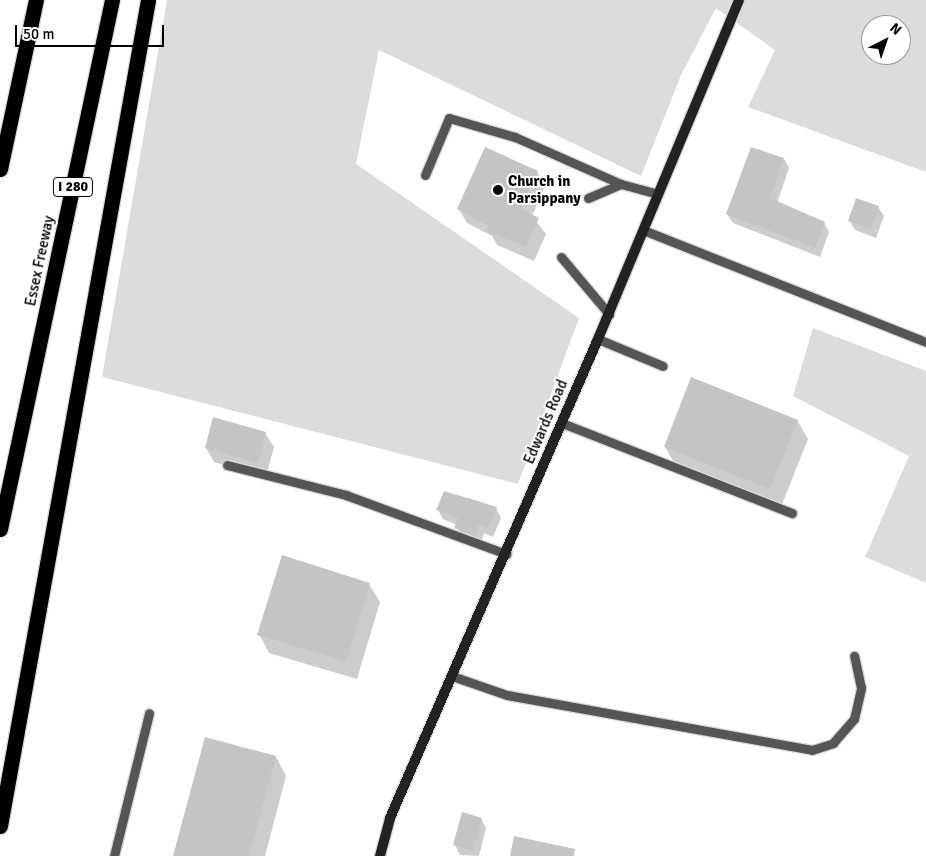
<!DOCTYPE html>
<style>
body{margin:0}
#map{position:relative;width:926px;height:856px;overflow:hidden;background:#fff;font-family:Signika,sans-serif}
div>[style]{position:absolute}
.green>*{inset:0;background:#dcdcdc}
.shadow>*{inset:0;background:#0003}
.building>*{inset:0;background:#c4c4c4}
.roads{filter:drop-shadow(1px 0 #dbdbdb) drop-shadow(-1px 0 #dbdbdb) drop-shadow(0 1px #dbdbdb) drop-shadow(0 -1px #dbdbdb)}
.lane>*{height:9px;margin:-4.5px;padding:0 4.5px;transform-origin:4.5px;border-radius:4.5px;background:#555}
.secondary>*{height:10px;margin:-5px;padding:0 5px;transform-origin:5px;border-radius:5px;background:#222}
.highway>*{height:15px;margin:-7.5px;padding:0 7.5px;transform-origin:7.5px;border-radius:7.5px;background:#000}
.dots>*{width:14px;height:14px;translate:-50% -50%;box-sizing:border-box;border:2px solid #fff;border-radius:50%}
span{translate:-50% -50%;white-space:nowrap;text-align:center;line-height:1.15;-webkit-text-stroke:4px #fff;paint-order:stroke}
.shield-label span{padding:1px 4px;background:#fff;border:1px solid;border-radius:4px;-webkit-text-stroke-width:0}
.shield-label{font-size:14px;color:#000;font-weight:700}
.poi-label{font-size:15px;color:#000;font-weight:700}
.left{translate:0 -50%;text-align:left}
.street-label{font-size:15px;color:#000}
.north{position:absolute;left:861px;top:15px;width:50px;height:50px;box-sizing:border-box;background:#fff;border:1px solid #999;border-radius:50%;rotate:41deg;font-size:14px;font-weight:700;line-height:20px;text-align:center;color:#000}
.north::after{content:'';display:block;margin:auto;width:18px;height:22px;background:#000;clip-path:polygon(50% 0,100% 100%,50% 72%,0 100%)}
.scale{position:absolute;left:15px;top:25px;width:149px;height:22px;box-sizing:border-box;border:2px solid #000;border-top:0;padding-left:6px;font-size:15px;line-height:18px;white-space:nowrap;color:#000;-webkit-text-stroke:4px #fff;paint-order:stroke}
</style>
<div id="map">
<div class="green">
<div style="clip-path:polygon(evenodd,167px 0,926px 0,926px 172px,748px 107px,775px 50px,716px 8px,681px 75px,641px 176px,379px 50px,356px 164px,579px 318px,518px 484px,102px 377px,167px 0,871px 25px,901px 25px,901px 55px,871px 55px,871px 25px)"></div>
<div style="clip-path:polygon(813px 328px,926px 371px,926px 583px,865px 557px,909px 456px,793px 396px)"></div>
</div>
<div class="shadow">
<div style="clip-path:polygon(784px 159px,789px 168px,777px 203px,824px 223px,829px 232px,820px 257px,733px 223px,727px 214px)"></div>
<div style="clip-path:polygon(537px 172px,545px 186px,532px 216px,546px 234px,534px 261px,497px 245px,492px 236px,467px 223px,459px 209px)"></div>
<div style="clip-path:polygon(878px 207px,884px 216px,876px 238px,855px 230px,850px 221px)"></div>
<div style="clip-path:polygon(797px 420px,808px 439px,781px 507px,676px 466px,665px 447px)"></div>
<div style="clip-path:polygon(265px 433px,274px 447px,266px 477px,214px 462px,206px 448px)"></div>
<div style="clip-path:polygon(469px 498px,496px 508px,501px 518px,493px 537px,484px 533px,480px 545px,461px 537px,457px 525px,443px 519px,438px 510px)"></div>
<div style="clip-path:polygon(369px 584px,380px 602px,357px 679px,269px 653px,259px 634px)"></div>
<div style="clip-path:polygon(276px 757px,286px 776px,265px 856px,174px 856px)"></div>
<div style="clip-path:polygon(481px 819px,486px 828px,479px 856px,460px 855px,455px 845px)"></div>
</div>
<div class="building">
<div style="clip-path:polygon(485px 147px,538px 171px,521px 209px,539px 218px,526px 247px,487px 231px,489px 226px,457px 209px)"></div>
<div style="clip-path:polygon(751px 147px,784px 158px,770px 198px,825px 222px,815px 248px,726px 214px)"></div>
<div style="clip-path:polygon(856px 198px,879px 206px,871px 229px,848px 221px)"></div>
<div style="clip-path:polygon(691px 377px,798px 420px,770px 489px,664px 447px)"></div>
<div style="clip-path:polygon(213px 417px,266px 432px,258px 463px,205px 448px)"></div>
<div style="clip-path:polygon(444px 491px,497px 507px,488px 528px,479px 525px,475px 536px,454px 528px,458px 518px,436px 510px)"></div>
<div style="clip-path:polygon(282px 555px,370px 583px,346px 661px,257px 635px)"></div>
<div style="clip-path:polygon(205px 737px,276px 756px,249px 856px,173px 856px)"></div>
<div style="clip-path:polygon(462px 812px,482px 818px,473px 851px,453px 845px)"></div>
<div style="clip-path:polygon(514px 836px,575px 849px,574px 856px,510px 856px)"></div>
</div>
<div class="roads">
<div class="lane">
<div style="left:425px;top:175px;width:62px;rotate:-67.2deg"></div>
<div style="left:449px;top:118px;width:69px;rotate:16.1deg"></div>
<div style="left:515px;top:137px;width:116px;rotate:23.9deg"></div>
<div style="left:588px;top:198px;width:36px;rotate:-23deg"></div>
<div style="left:621px;top:184px;width:38px;rotate:15deg"></div>
<div style="left:643px;top:230px;width:304px;rotate:21.6deg"></div>
<div style="left:561px;top:257px;width:75px;rotate:49.9deg"></div>
<div style="left:598px;top:339px;width:70px;rotate:22.6deg"></div>
<div style="left:562px;top:423px;width:247px;rotate:21.4deg"></div>
<div style="left:227px;top:465px;width:123px;rotate:14.1deg"></div>
<div style="left:346px;top:495px;width:171px;rotate:20.2deg"></div>
<div style="left:452px;top:676px;width:58px;rotate:19.1deg"></div>
<div style="left:507px;top:695px;width:310px;rotate:10.2deg"></div>
<div style="left:812px;top:750px;width:22px;rotate:-18deg"></div>
<div style="left:833px;top:743px;width:32px;rotate:-49deg"></div>
<div style="left:854px;top:719px;width:32px;rotate:-77deg"></div>
<div style="left:861px;top:688px;width:33px;rotate:-102deg"></div>
<div style="left:114px;top:856px;width:147px;rotate:-76.2deg"></div>
</div>
<div class="secondary">
<div style="left:380px;top:856px;width:39px;rotate:-75deg"></div>
<div style="left:390px;top:818px;width:522px;rotate:-66.53deg"></div>
<div style="left:598px;top:339px;width:367px;rotate:-67.4deg"></div>
</div>
<div class="highway">
<div style="left:0;top:169px;width:173px;rotate:-78deg"></div>
<div style="left:0;top:529px;width:541px;rotate:-78.05deg"></div>
<div style="left:0;top:826px;width:839px;rotate:-79.84deg"></div>
</div>
</div>
<div class="dots">
<div style="left:498px;top:190px;background:#000"></div>
</div>
<div class="shield-label">
<span style="left:73px;top:187px">I 280</span>
</div>
<div class="poi-label">
<span class="left" style="left:508px;top:190px">Church in<br>Parsippany</span>
</div>
<div class="street-label">
<span style="left:40px;top:261px;rotate:-78deg">Essex Freeway</span>
<span style="left:546px;top:422px;rotate:-67deg">Edwards Road</span>
</div>
<div class="north">N</div>
<div class="scale">50 m</div>
</div>
